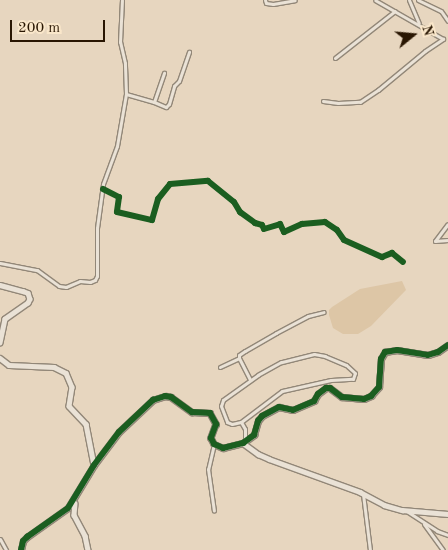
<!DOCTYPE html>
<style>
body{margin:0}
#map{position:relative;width:448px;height:550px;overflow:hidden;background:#e7d6bf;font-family:"Old Standard TT",serif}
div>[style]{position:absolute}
.green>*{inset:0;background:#ddc6a6}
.roads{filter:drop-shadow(1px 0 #928778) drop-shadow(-1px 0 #928778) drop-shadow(0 1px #928778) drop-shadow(0 -1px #928778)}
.minor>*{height:3px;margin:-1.5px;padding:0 1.5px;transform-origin:1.5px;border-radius:1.5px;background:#eae2d6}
.tertiary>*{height:4.5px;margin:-2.25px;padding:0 2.25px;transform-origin:2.25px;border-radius:2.25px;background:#eae2d6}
.cycleway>*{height:6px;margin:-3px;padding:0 3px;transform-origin:3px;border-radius:3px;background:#1b5e20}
span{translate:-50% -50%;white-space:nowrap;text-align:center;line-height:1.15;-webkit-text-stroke:5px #fae7ca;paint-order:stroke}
.north{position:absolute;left:388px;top:10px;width:50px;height:50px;-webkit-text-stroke:4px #fae7ca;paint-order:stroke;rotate:73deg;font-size:14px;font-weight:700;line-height:20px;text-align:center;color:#291602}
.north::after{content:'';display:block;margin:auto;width:18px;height:22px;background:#291602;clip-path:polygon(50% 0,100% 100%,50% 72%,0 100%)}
.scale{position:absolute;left:10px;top:20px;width:95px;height:22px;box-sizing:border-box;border:2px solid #291602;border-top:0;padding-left:6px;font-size:15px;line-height:18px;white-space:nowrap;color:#291602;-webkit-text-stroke:4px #fae7ca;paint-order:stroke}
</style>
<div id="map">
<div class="green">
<div style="clip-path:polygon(402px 281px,406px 290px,371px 326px,358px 334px,343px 334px,333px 328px,329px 315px,329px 310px,332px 307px,360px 289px)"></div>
</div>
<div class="roads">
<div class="minor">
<div style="left:265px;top:0;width:3px;rotate:72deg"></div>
<div style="left:266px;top:3px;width:7px;rotate:8deg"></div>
<div style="left:273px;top:4px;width:22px;rotate:-10deg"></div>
<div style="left:409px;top:0;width:25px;rotate:67deg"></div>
<div style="left:418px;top:0;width:25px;rotate:26deg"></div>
<div style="left:441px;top:11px;width:12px;rotate:55deg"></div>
<div style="left:335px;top:58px;width:76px;rotate:-38.1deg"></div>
<div style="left:126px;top:94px;width:29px;rotate:16deg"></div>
<div style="left:154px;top:102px;width:31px;rotate:-71deg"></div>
<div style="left:323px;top:101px;width:15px;rotate:8deg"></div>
<div style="left:338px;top:103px;width:22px;rotate:-3deg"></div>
<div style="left:360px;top:102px;width:22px;rotate:-34deg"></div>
<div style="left:378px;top:90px;width:61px;rotate:-39.7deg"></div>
<div style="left:425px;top:51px;width:22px;rotate:-34deg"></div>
<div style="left:443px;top:39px;width:78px;rotate:-150.2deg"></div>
<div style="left:154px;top:102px;width:13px;rotate:23deg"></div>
<div style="left:166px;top:107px;width:4px;rotate:-45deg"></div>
<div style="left:169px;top:104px;width:19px;rotate:-74deg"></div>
<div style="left:174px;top:86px;width:7px;rotate:-45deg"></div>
<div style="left:179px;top:81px;width:31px;rotate:-71deg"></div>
<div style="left:435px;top:241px;width:21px;rotate:-53deg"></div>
<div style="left:435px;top:241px;width:13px;rotate:-4deg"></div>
<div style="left:0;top:263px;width:38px;rotate:11deg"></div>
<div style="left:37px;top:270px;width:27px;rotate:36deg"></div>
<div style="left:59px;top:286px;width:7px;rotate:8deg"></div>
<div style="left:66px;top:287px;width:15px;rotate:-23deg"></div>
<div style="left:80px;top:281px;width:10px;rotate:6deg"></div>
<div style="left:90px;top:282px;width:5px;rotate:-22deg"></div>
<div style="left:95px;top:280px;width:4px;rotate:-63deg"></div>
<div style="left:97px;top:276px;width:48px;rotate:-90deg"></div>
<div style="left:97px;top:228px;width:44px;rotate:-82.2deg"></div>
<div style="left:103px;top:184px;width:40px;rotate:-69.8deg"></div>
<div style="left:117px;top:146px;width:53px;rotate:-80.2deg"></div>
<div style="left:126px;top:94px;width:31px;rotate:-92deg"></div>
<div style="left:125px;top:63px;width:22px;rotate:-103deg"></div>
<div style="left:120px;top:42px;width:42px;rotate:-87.3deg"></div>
<div style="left:239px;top:358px;width:3px;rotate:-90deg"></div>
<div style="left:239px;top:355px;width:7px;rotate:-34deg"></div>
<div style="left:245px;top:351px;width:36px;rotate:-30deg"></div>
<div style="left:276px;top:333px;width:36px;rotate:-28deg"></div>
<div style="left:308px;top:316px;width:16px;rotate:-14deg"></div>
<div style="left:220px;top:367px;width:21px;rotate:-25deg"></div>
<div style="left:239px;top:358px;width:25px;rotate:63deg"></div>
<div style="left:241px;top:422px;width:51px;rotate:-37.1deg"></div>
<div style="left:282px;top:391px;width:50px;rotate:-12.7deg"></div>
<div style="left:331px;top:380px;width:22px;rotate:-3deg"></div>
<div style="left:353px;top:379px;width:6px;rotate:-72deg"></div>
<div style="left:355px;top:373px;width:12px;rotate:-138deg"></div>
<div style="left:346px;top:365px;width:23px;rotate:-157deg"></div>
<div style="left:325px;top:356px;width:11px;rotate:-170deg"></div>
<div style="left:314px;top:354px;width:34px;rotate:166deg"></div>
<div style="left:281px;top:362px;width:26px;rotate:151deg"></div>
<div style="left:258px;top:375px;width:43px;rotate:144.5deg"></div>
<div style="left:223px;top:400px;width:6px;rotate:108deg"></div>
<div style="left:221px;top:406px;width:17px;rotate:69deg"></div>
<div style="left:227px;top:422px;width:5px;rotate:22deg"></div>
<div style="left:232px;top:424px;width:9px;rotate:-13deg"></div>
<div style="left:241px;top:422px;width:8px;rotate:60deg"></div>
<div style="left:245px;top:429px;width:11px;rotate:90deg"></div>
<div style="left:214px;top:444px;width:26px;rotate:103deg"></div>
<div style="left:208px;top:469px;width:42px;rotate:81.9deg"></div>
<div style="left:363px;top:494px;width:56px;rotate:82.9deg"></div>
<div style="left:408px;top:512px;width:35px;rotate:33deg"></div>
<div style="left:437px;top:531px;width:12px;rotate:20deg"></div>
<div style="left:424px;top:524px;width:32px;rotate:54deg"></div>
<div style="left:0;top:539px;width:13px;rotate:61deg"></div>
</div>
<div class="tertiary">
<div style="left:0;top:285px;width:24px;rotate:15deg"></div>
<div style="left:23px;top:291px;width:5px;rotate:22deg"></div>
<div style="left:28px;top:293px;width:6px;rotate:72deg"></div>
<div style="left:30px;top:299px;width:4px;rotate:117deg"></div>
<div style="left:28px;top:303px;width:28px;rotate:145deg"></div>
<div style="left:5px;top:319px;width:24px;rotate:102deg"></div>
<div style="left:0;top:358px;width:11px;rotate:38deg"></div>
<div style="left:9px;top:365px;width:45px;rotate:2.5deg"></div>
<div style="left:54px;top:367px;width:13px;rotate:27deg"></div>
<div style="left:66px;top:373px;width:15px;rotate:67deg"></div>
<div style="left:72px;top:387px;width:19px;rotate:99deg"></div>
<div style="left:69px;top:406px;width:25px;rotate:47deg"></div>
<div style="left:86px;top:424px;width:42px;rotate:79deg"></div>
<div style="left:243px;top:443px;width:19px;rotate:36deg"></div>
<div style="left:258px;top:454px;width:12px;rotate:24deg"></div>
<div style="left:269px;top:459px;width:97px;rotate:19.9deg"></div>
<div style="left:360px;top:492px;width:27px;rotate:28deg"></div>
<div style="left:384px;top:505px;width:19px;rotate:16deg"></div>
<div style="left:402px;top:510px;width:46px;rotate:5deg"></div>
<div style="left:75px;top:503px;width:12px;rotate:95deg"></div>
<div style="left:74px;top:515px;width:24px;rotate:62deg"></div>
<div style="left:85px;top:536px;width:14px;rotate:78deg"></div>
<div style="left:21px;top:550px;width:9px;rotate:-77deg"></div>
<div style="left:23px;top:541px;width:6px;rotate:-45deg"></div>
<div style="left:27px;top:537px;width:50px;rotate:-35.3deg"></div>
<div style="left:68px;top:508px;width:50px;rotate:-58.8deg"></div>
<div style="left:94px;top:465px;width:41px;rotate:-52.9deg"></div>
<div style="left:119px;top:432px;width:47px;rotate:-43.3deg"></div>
<div style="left:153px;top:400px;width:13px;rotate:-18deg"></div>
<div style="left:165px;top:396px;width:6px;rotate:9deg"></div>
<div style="left:171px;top:397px;width:26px;rotate:36deg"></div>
<div style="left:192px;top:412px;width:18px;rotate:3deg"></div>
<div style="left:210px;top:413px;width:13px;rotate:61deg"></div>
<div style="left:216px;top:424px;width:15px;rotate:110deg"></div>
<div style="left:211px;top:438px;width:7px;rotate:63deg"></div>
<div style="left:214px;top:444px;width:10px;rotate:24deg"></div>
<div style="left:223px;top:448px;width:21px;rotate:-14deg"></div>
<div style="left:243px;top:443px;width:14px;rotate:-36deg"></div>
<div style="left:254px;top:435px;width:15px;rotate:-74deg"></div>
<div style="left:258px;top:421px;width:6px;rotate:-51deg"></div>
<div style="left:262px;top:416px;width:19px;rotate:-28deg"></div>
<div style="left:279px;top:407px;width:14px;rotate:12deg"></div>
<div style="left:293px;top:410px;width:23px;rotate:-23deg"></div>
<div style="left:314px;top:401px;width:8px;rotate:-60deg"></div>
<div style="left:318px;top:394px;width:10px;rotate:-37deg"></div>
<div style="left:326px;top:388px;width:4px"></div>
<div style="left:330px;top:388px;width:15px;rotate:37deg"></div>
<div style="left:342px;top:397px;width:22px;rotate:5deg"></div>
<div style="left:364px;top:399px;width:8px;rotate:-23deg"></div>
<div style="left:371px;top:396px;width:12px;rotate:-48deg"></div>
<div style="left:379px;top:387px;width:28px;rotate:-86deg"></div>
<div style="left:381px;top:359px;width:8px;rotate:-60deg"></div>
<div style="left:385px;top:352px;width:12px;rotate:-9deg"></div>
<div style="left:397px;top:350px;width:31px;rotate:9deg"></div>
<div style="left:428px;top:355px;width:10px;rotate:-17deg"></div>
<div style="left:438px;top:352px;width:12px;rotate:-35deg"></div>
</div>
</div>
<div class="cycleway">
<div style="left:103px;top:189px;width:18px;rotate:27deg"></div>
<div style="left:119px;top:197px;width:15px;rotate:98deg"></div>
<div style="left:117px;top:212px;width:36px;rotate:13deg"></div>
<div style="left:152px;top:220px;width:22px;rotate:-74deg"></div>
<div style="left:158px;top:199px;width:19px;rotate:-51deg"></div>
<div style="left:170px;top:184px;width:38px;rotate:-5deg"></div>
<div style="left:208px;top:181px;width:33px;rotate:39deg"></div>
<div style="left:234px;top:202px;width:12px;rotate:59deg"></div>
<div style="left:240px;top:212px;width:19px;rotate:36deg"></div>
<div style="left:255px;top:223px;width:7px;rotate:16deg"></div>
<div style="left:262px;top:225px;width:4px;rotate:63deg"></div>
<div style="left:264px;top:229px;width:17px;rotate:-17deg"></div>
<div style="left:280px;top:224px;width:9px;rotate:63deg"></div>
<div style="left:284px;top:232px;width:20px;rotate:-24deg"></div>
<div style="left:302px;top:224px;width:23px;rotate:-5deg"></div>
<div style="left:325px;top:222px;width:14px;rotate:34deg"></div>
<div style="left:337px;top:230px;width:12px;rotate:55deg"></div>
<div style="left:344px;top:240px;width:42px;rotate:24.1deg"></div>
<div style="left:382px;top:257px;width:11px;rotate:-22deg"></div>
<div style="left:392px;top:253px;width:14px;rotate:39deg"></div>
<div style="left:21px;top:550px;width:9px;rotate:-77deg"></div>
<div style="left:23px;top:541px;width:6px;rotate:-45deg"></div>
<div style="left:27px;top:537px;width:50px;rotate:-35.3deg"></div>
<div style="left:68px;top:508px;width:50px;rotate:-58.8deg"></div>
<div style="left:94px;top:465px;width:41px;rotate:-52.9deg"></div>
<div style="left:119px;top:432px;width:47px;rotate:-43.3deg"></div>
<div style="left:153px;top:400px;width:13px;rotate:-18deg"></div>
<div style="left:165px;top:396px;width:6px;rotate:9deg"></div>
<div style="left:171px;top:397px;width:26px;rotate:36deg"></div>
<div style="left:192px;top:412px;width:18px;rotate:3deg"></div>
<div style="left:210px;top:413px;width:13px;rotate:61deg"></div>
<div style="left:216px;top:424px;width:15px;rotate:110deg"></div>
<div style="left:211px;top:438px;width:7px;rotate:63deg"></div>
<div style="left:214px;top:444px;width:10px;rotate:24deg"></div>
<div style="left:223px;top:448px;width:21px;rotate:-14deg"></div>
<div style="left:243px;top:443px;width:14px;rotate:-36deg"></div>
<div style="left:254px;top:435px;width:15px;rotate:-74deg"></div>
<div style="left:258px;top:421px;width:6px;rotate:-51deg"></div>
<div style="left:262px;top:416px;width:19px;rotate:-28deg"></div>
<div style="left:279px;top:407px;width:14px;rotate:12deg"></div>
<div style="left:293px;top:410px;width:23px;rotate:-23deg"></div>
<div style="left:314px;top:401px;width:8px;rotate:-60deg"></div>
<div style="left:318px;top:394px;width:10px;rotate:-37deg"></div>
<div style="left:326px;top:388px;width:4px"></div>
<div style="left:330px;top:388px;width:15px;rotate:37deg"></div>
<div style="left:342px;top:397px;width:22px;rotate:5deg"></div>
<div style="left:364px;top:399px;width:8px;rotate:-23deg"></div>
<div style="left:371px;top:396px;width:12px;rotate:-48deg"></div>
<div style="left:379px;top:387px;width:28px;rotate:-86deg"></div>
<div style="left:381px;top:359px;width:8px;rotate:-60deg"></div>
<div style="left:385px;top:352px;width:12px;rotate:-9deg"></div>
<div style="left:397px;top:350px;width:31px;rotate:9deg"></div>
<div style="left:428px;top:355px;width:10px;rotate:-17deg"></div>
<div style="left:438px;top:352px;width:12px;rotate:-35deg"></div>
</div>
<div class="north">N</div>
<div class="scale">200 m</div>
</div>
